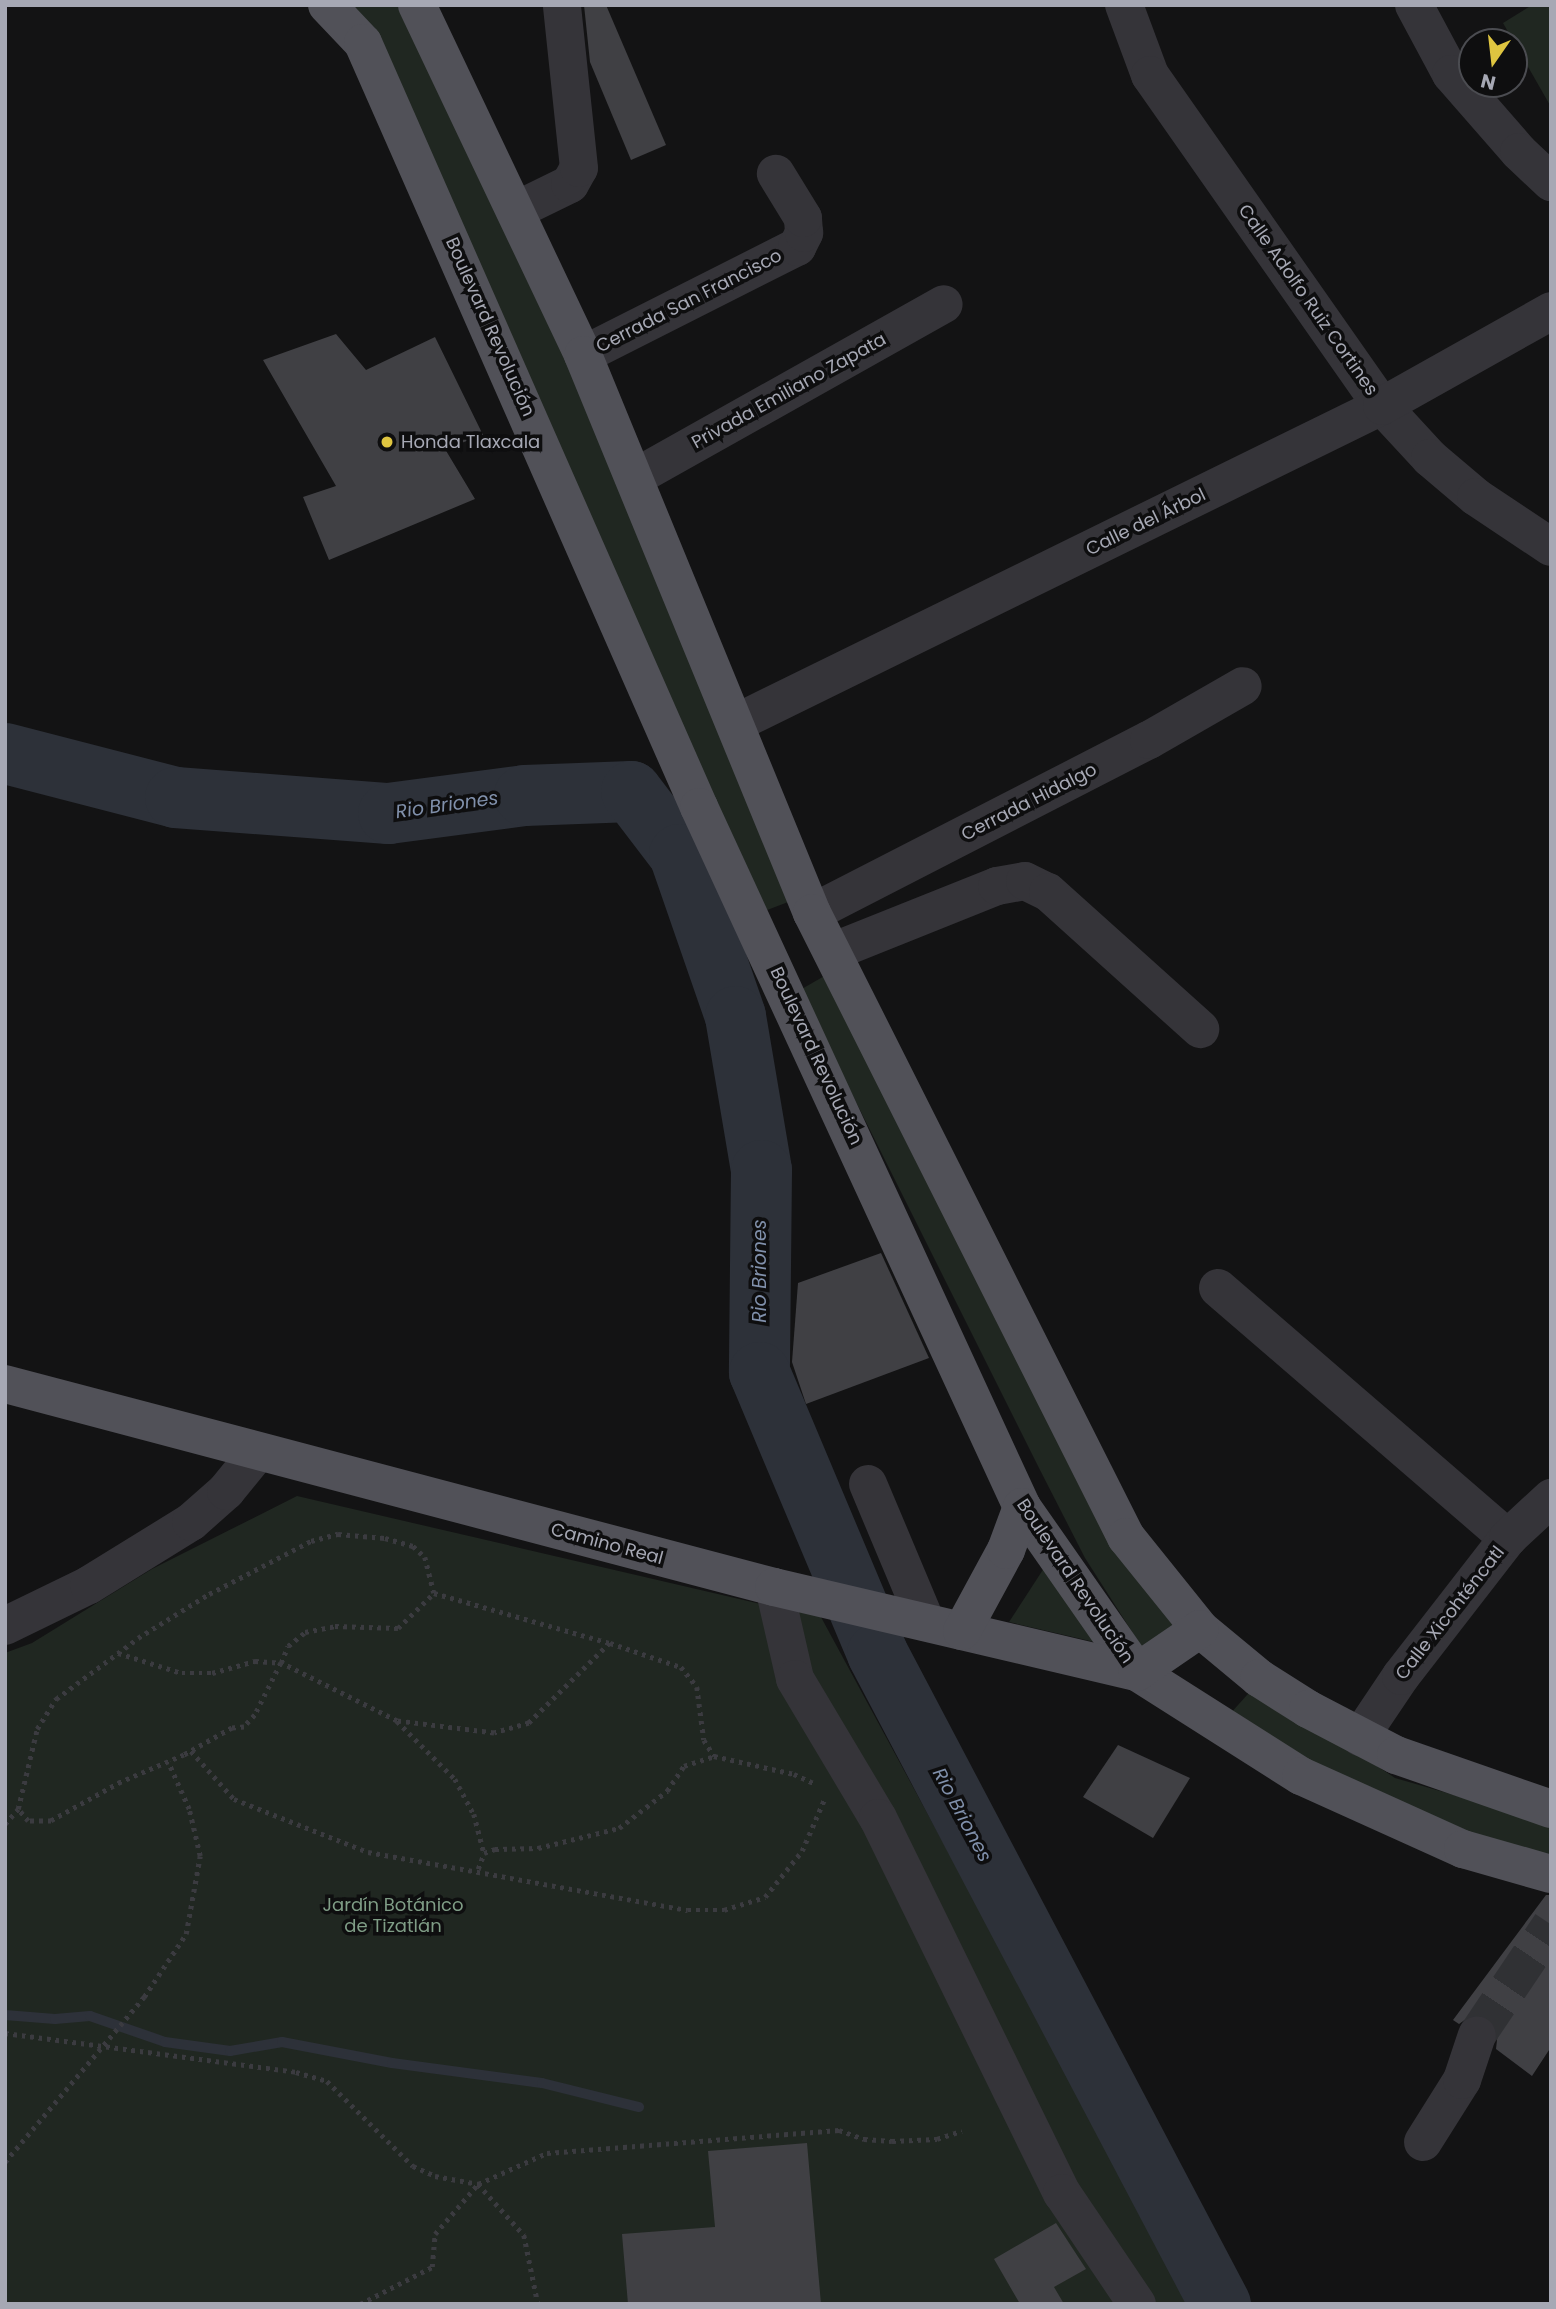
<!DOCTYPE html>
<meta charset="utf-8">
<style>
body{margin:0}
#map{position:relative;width:1556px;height:2309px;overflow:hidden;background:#131314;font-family:Poppins,sans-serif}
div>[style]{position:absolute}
.green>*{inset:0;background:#202721}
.stream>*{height:10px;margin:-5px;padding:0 5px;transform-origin:5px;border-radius:5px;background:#2d3139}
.river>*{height:61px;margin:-30.5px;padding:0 30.5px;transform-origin:30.5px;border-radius:30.5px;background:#2d3139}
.building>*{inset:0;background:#404044}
.minor-tunnel>*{height:38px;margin-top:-19px;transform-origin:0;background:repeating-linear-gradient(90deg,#303134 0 38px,transparent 0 57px)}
.path>*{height:4.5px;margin-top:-2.25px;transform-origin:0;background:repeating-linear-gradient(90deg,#3b3b40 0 3.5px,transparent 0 8.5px)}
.minor>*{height:38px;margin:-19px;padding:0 19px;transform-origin:19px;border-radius:19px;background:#353439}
.major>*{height:38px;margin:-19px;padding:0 19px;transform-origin:19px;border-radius:19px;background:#515158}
.dots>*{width:19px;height:19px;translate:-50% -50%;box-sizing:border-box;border:4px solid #0e0e0f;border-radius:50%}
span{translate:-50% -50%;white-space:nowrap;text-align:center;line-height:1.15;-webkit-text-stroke:7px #0e0e0f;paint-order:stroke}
.street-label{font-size:18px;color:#a6a8b4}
.poi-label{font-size:18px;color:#a6a8b4}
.left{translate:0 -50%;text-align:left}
.park-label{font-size:18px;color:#7f9d86}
.water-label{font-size:19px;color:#8090ab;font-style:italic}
.frame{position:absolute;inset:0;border:7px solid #a6a8b4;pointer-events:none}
.north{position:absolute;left:1458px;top:28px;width:70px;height:70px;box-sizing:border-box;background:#0e0e0f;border:2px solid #4b4c51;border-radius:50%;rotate:194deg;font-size:19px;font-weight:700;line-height:28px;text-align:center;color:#a6a8b4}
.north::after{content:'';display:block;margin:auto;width:24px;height:32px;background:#dfc540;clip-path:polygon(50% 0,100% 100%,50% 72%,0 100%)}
</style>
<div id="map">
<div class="green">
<div style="clip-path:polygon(352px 5px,399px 5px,571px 367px,796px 899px,762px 912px)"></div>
<div style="clip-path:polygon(1532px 5px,1551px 5px,1551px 107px,1503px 23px)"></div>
<div style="clip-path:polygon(833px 971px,1181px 1624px,1143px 1649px,1085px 1558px,1039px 1468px,800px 990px)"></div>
<div style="clip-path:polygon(297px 1496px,765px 1605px,815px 1606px,1193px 2304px,5px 2304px,5px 1653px,32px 1643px,152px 1569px)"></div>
<div style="clip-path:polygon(1046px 1565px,1103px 1644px,1009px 1622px)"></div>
<div style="clip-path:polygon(1256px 1685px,1395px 1778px,1551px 1823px,1551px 1860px,1490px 1841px,1323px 1774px,1229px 1715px)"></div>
</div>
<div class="stream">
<div style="left:5px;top:2015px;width:50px;rotate:4.6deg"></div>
<div style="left:55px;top:2019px;width:35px;rotate:-5deg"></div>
<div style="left:90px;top:2016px;width:79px;rotate:19.1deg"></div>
<div style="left:165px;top:2042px;width:66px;rotate:7.9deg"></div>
<div style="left:230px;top:2051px;width:53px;rotate:-9.8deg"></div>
<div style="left:282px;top:2042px;width:112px;rotate:10.8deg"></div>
<div style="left:392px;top:2063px;width:151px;rotate:7.6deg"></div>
<div style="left:542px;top:2083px;width:100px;rotate:13.9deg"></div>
</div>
<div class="river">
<div style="left:5px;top:753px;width:176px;rotate:14.5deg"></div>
<div style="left:175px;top:797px;width:214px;rotate:4.3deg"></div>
<div style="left:388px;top:813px;width:137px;rotate:-7.5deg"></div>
<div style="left:524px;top:795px;width:107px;rotate:-2.1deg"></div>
<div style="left:631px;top:791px;width:79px;rotate:52.7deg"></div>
<div style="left:679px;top:854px;width:171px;rotate:70.9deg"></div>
<div style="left:735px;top:1016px;width:156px;rotate:80.4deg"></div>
<div style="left:761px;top:1170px;width:202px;rotate:90.6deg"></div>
<div style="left:759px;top:1372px;width:305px;rotate:67.2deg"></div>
<div style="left:877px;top:1653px;width:736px;rotate:62.22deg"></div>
</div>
<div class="building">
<div style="clip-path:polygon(584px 5px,606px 5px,666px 145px,631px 160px,590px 62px)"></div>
<div style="clip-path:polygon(336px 334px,366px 370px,435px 337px,483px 435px,445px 449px,475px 499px,329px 560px,303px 497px,336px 486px,263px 360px)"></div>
<div style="clip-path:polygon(881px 1253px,929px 1358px,806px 1404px,792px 1362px,798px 1283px)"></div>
<div style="clip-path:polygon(1118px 1745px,1190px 1778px,1153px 1838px,1083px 1797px)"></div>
<div style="clip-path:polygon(1546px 1895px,1551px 1895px,1551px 2047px,1532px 2076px,1496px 2049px,1498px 2031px,1493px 2020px,1473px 2014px,1459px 2024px,1453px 2020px)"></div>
<div style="clip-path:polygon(807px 2143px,821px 2304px,628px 2304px,622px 2234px,715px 2227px,708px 2151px)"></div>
<div style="clip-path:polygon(1056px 2223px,1086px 2269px,1054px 2287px,1064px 2304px,1020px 2304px,994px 2259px)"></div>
</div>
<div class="minor-tunnel">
<div style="left:1477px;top:2035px;width:133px;rotate:-56.1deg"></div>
</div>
<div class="path">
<div style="left:610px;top:1643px;width:114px;rotate:135.4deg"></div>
<div style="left:529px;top:1723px;width:36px;rotate:164deg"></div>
<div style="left:494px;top:1733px;width:98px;rotate:-172.9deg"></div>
<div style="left:397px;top:1721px;width:130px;rotate:-153.4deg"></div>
<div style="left:281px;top:1663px;width:58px;rotate:116.6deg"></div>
<div style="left:255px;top:1715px;width:16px;rotate:133deg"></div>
<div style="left:244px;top:1727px;width:12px;rotate:175deg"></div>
<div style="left:232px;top:1728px;width:55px;rotate:150.6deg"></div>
<div style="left:184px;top:1755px;width:69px;rotate:156.8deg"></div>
<div style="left:121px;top:1782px;width:80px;rotate:150.9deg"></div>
<div style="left:51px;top:1821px;width:23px;rotate:180deg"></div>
<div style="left:28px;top:1821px;width:16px;rotate:-130deg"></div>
<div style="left:18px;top:1809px;width:82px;rotate:-76.6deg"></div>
<div style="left:37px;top:1729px;width:36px;rotate:-58deg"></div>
<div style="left:56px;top:1699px;width:102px;rotate:-36.6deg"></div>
<div style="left:138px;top:1638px;width:84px;rotate:-31.8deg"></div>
<div style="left:209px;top:1594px;width:115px;rotate:-27.5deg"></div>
<div style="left:311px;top:1541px;width:28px;rotate:-15deg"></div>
<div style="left:338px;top:1534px;width:47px;rotate:4.9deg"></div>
<div style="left:385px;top:1538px;width:29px;rotate:16deg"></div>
<div style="left:413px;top:1546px;width:16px;rotate:43deg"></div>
<div style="left:425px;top:1557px;width:37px;rotate:76deg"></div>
<div style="left:434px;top:1593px;width:183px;rotate:15.9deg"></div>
<div style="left:610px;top:1643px;width:75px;rotate:18.7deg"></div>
<div style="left:681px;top:1667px;width:26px;rotate:51deg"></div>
<div style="left:697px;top:1687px;width:53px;rotate:82.5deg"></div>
<div style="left:704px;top:1740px;width:19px;rotate:58deg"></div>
<div style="left:714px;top:1756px;width:82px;rotate:12.7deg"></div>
<div style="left:794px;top:1774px;width:21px;rotate:25deg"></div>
<div style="left:118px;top:1653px;width:67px;rotate:17.4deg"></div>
<div style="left:182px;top:1673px;width:30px"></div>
<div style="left:212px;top:1673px;width:45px;rotate:-15.6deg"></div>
<div style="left:255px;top:1661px;width:26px;rotate:4deg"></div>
<div style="left:281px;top:1663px;width:18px;rotate:-68deg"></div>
<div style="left:288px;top:1646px;width:22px;rotate:-39deg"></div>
<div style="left:305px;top:1632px;width:31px;rotate:-11deg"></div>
<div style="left:335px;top:1626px;width:63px;rotate:1.8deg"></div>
<div style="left:398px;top:1628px;width:50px;rotate:-44.2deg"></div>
<div style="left:397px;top:1721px;width:82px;rotate:45deg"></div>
<div style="left:455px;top:1779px;width:40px;rotate:62deg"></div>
<div style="left:474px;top:1814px;width:40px;rotate:75.6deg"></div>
<div style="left:191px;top:1751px;width:64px;rotate:48.1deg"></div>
<div style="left:234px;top:1799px;width:144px;rotate:21.6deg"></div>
<div style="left:368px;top:1852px;width:325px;rotate:10.3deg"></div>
<div style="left:688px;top:1910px;width:36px"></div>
<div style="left:724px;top:1910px;width:43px;rotate:-17.6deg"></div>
<div style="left:765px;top:1897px;width:59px;rotate:-51.2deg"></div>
<div style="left:802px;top:1851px;width:56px;rotate:-66.7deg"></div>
<div style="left:5px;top:1824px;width:20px;rotate:-49deg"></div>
<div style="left:478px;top:1869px;width:17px;rotate:-69deg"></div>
<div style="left:484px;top:1853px;width:12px;rotate:-20deg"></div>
<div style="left:495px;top:1849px;width:43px;rotate:-1.3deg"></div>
<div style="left:538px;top:1848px;width:83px;rotate:-13.9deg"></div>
<div style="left:619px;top:1828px;width:61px;rotate:-37.6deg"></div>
<div style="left:667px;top:1791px;width:30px;rotate:-56deg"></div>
<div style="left:684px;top:1766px;width:32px;rotate:-18deg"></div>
<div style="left:5px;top:2033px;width:294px;rotate:7.6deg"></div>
<div style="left:296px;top:2072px;width:32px;rotate:16deg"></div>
<div style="left:327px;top:2081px;width:121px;rotate:44.7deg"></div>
<div style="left:413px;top:2166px;width:24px;rotate:24deg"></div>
<div style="left:435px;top:2176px;width:44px;rotate:10.5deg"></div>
<div style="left:478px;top:2184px;width:69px;rotate:48deg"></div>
<div style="left:524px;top:2235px;width:70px;rotate:78.5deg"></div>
<div style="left:5px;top:2162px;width:216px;rotate:-49.9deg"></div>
<div style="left:144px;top:1997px;width:76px;rotate:-56.3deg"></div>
<div style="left:186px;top:1934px;width:79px;rotate:-79.8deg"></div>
<div style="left:200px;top:1856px;width:48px;rotate:-103.2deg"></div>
<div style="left:189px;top:1809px;width:51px;rotate:-114.1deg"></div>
<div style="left:360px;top:2304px;width:81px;rotate:-27.2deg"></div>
<div style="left:432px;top:2267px;width:33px;rotate:-85deg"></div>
<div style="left:435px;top:2234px;width:66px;rotate:-49.3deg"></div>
<div style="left:478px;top:2184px;width:76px;rotate:-24.2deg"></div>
<div style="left:547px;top:2153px;width:293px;rotate:-4.5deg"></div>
<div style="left:839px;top:2130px;width:27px;rotate:20deg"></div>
<div style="left:864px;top:2139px;width:28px;rotate:4deg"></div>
<div style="left:892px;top:2141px;width:45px;rotate:-2.5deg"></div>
<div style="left:937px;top:2139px;width:26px;rotate:-18deg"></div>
</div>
<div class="minor">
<div style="left:1124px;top:5px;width:75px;rotate:69.6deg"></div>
<div style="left:1150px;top:75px;width:404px;rotate:55deg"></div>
<div style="left:1382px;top:406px;width:71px;rotate:47.3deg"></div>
<div style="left:1430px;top:458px;width:60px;rotate:40.3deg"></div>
<div style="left:1476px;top:497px;width:90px;rotate:33.7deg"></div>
<div style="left:1414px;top:5px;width:78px;rotate:61.8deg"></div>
<div style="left:1451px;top:74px;width:103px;rotate:48.9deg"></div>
<div style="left:1519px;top:152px;width:44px;rotate:43.2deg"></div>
<div style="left:515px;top:211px;width:61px;rotate:-26.1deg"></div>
<div style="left:570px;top:184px;width:18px;rotate:-61deg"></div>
<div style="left:579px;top:168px;width:164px;rotate:-96deg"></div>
<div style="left:583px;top:355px;width:240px;rotate:-26.8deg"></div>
<div style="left:797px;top:247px;width:16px;rotate:-63deg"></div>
<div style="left:804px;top:233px;width:15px;rotate:-94deg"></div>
<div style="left:803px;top:218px;width:52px;rotate:-121.5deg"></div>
<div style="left:634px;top:478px;width:355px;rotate:-29.3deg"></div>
<div style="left:736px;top:723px;width:720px;rotate:-26.14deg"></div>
<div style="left:1382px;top:406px;width:194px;rotate:-29.3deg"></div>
<div style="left:812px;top:913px;width:379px;rotate:-27.2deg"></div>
<div style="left:1149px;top:740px;width:108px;rotate:-29.9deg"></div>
<div style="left:832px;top:952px;width:178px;rotate:-21.8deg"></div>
<div style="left:997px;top:886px;width:28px;rotate:-10deg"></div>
<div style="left:1025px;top:881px;width:25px;rotate:26deg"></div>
<div style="left:1048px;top:892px;width:205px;rotate:42deg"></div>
<div style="left:1218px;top:1288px;width:383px;rotate:40.8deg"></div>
<div style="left:868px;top:1484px;width:150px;rotate:67.2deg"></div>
<div style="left:774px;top:1587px;width:94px;rotate:77.1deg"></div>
<div style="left:795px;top:1679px;width:162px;rotate:59.2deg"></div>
<div style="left:878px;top:1818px;width:418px;rotate:63.9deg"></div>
<div style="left:1062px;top:2193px;width:134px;rotate:56deg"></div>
<div style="left:5px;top:1626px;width:93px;rotate:-26deg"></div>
<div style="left:89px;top:1585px;width:120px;rotate:-31.7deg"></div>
<div style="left:191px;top:1522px;width:47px;rotate:-41.5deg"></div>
<div style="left:226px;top:1491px;width:49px;rotate:-50.8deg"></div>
<div style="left:1360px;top:1737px;width:73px;rotate:-56.1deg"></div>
<div style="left:1401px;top:1676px;width:175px;rotate:-52.2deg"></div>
<div style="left:1508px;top:1538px;width:59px;rotate:-42.9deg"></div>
<div style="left:1423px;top:2142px;width:73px;rotate:-57.8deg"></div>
<div style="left:1462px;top:2080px;width:47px;rotate:-71.6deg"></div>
</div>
<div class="major">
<div style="left:327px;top:5px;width:52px;rotate:46.5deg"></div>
<div style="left:363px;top:43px;width:835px;rotate:66.26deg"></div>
<div style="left:699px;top:807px;width:771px;rotate:65.23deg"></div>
<div style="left:1022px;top:1507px;width:201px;rotate:55.1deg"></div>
<div style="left:1137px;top:1672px;width:194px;rotate:32.4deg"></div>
<div style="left:1301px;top:1776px;width:178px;rotate:24.3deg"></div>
<div style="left:1463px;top:1849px;width:91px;rotate:15.9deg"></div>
<div style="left:417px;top:5px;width:387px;rotate:64.6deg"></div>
<div style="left:583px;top:355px;width:603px;rotate:67.69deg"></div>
<div style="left:812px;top:913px;width:699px;rotate:63.29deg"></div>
<div style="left:1126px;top:1537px;width:118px;rotate:51.2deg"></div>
<div style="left:1200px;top:1629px;width:77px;rotate:39.7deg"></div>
<div style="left:1259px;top:1678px;width:58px;rotate:32.3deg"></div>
<div style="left:1308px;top:1709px;width:99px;rotate:27.6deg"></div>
<div style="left:1396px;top:1755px;width:164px;rotate:19.2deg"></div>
<div style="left:5px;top:1384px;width:795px;rotate:14.79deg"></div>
<div style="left:774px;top:1587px;width:373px;rotate:13.2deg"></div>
<div style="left:1137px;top:1672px;width:76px;rotate:-34.3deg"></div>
<div style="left:962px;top:1631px;width:92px;rotate:-61.5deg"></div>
<div style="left:1006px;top:1550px;width:46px;rotate:-69.6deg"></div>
</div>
<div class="dots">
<div style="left:387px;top:442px;background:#dfc540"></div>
</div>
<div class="street-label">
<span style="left:1308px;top:300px;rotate:55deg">Calle Adolfo Ruiz Cortines</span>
<span style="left:689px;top:301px;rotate:-27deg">Cerrada San Francisco</span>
<span style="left:490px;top:327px;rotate:66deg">Boulevard Revolución</span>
<span style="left:789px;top:391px;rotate:-29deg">Privada Emiliano Zapata</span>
<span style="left:1146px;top:522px;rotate:-26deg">Calle del Árbol</span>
<span style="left:1029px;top:802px;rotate:-27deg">Cerrada Hidalgo</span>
<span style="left:816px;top:1056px;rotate:65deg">Boulevard Revolución</span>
<span style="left:607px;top:1544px;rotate:15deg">Camino Real</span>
<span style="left:1075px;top:1581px;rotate:56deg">Boulevard Revolución</span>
<span style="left:1450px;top:1613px;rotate:-52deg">Calle Xicohténcatl</span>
</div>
<div class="poi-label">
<span class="left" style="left:401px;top:442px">Honda Tlaxcala</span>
</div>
<div class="park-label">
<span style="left:393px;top:1916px">Jardín Botánico<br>de Tizatlán</span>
</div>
<div class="water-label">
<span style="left:447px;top:805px;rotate:-8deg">Rio Briones</span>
<span style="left:760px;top:1271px;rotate:-90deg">Rio Briones</span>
<span style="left:962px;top:1815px;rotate:62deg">Rio Briones</span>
</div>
<div class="frame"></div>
<div class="north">N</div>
</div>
